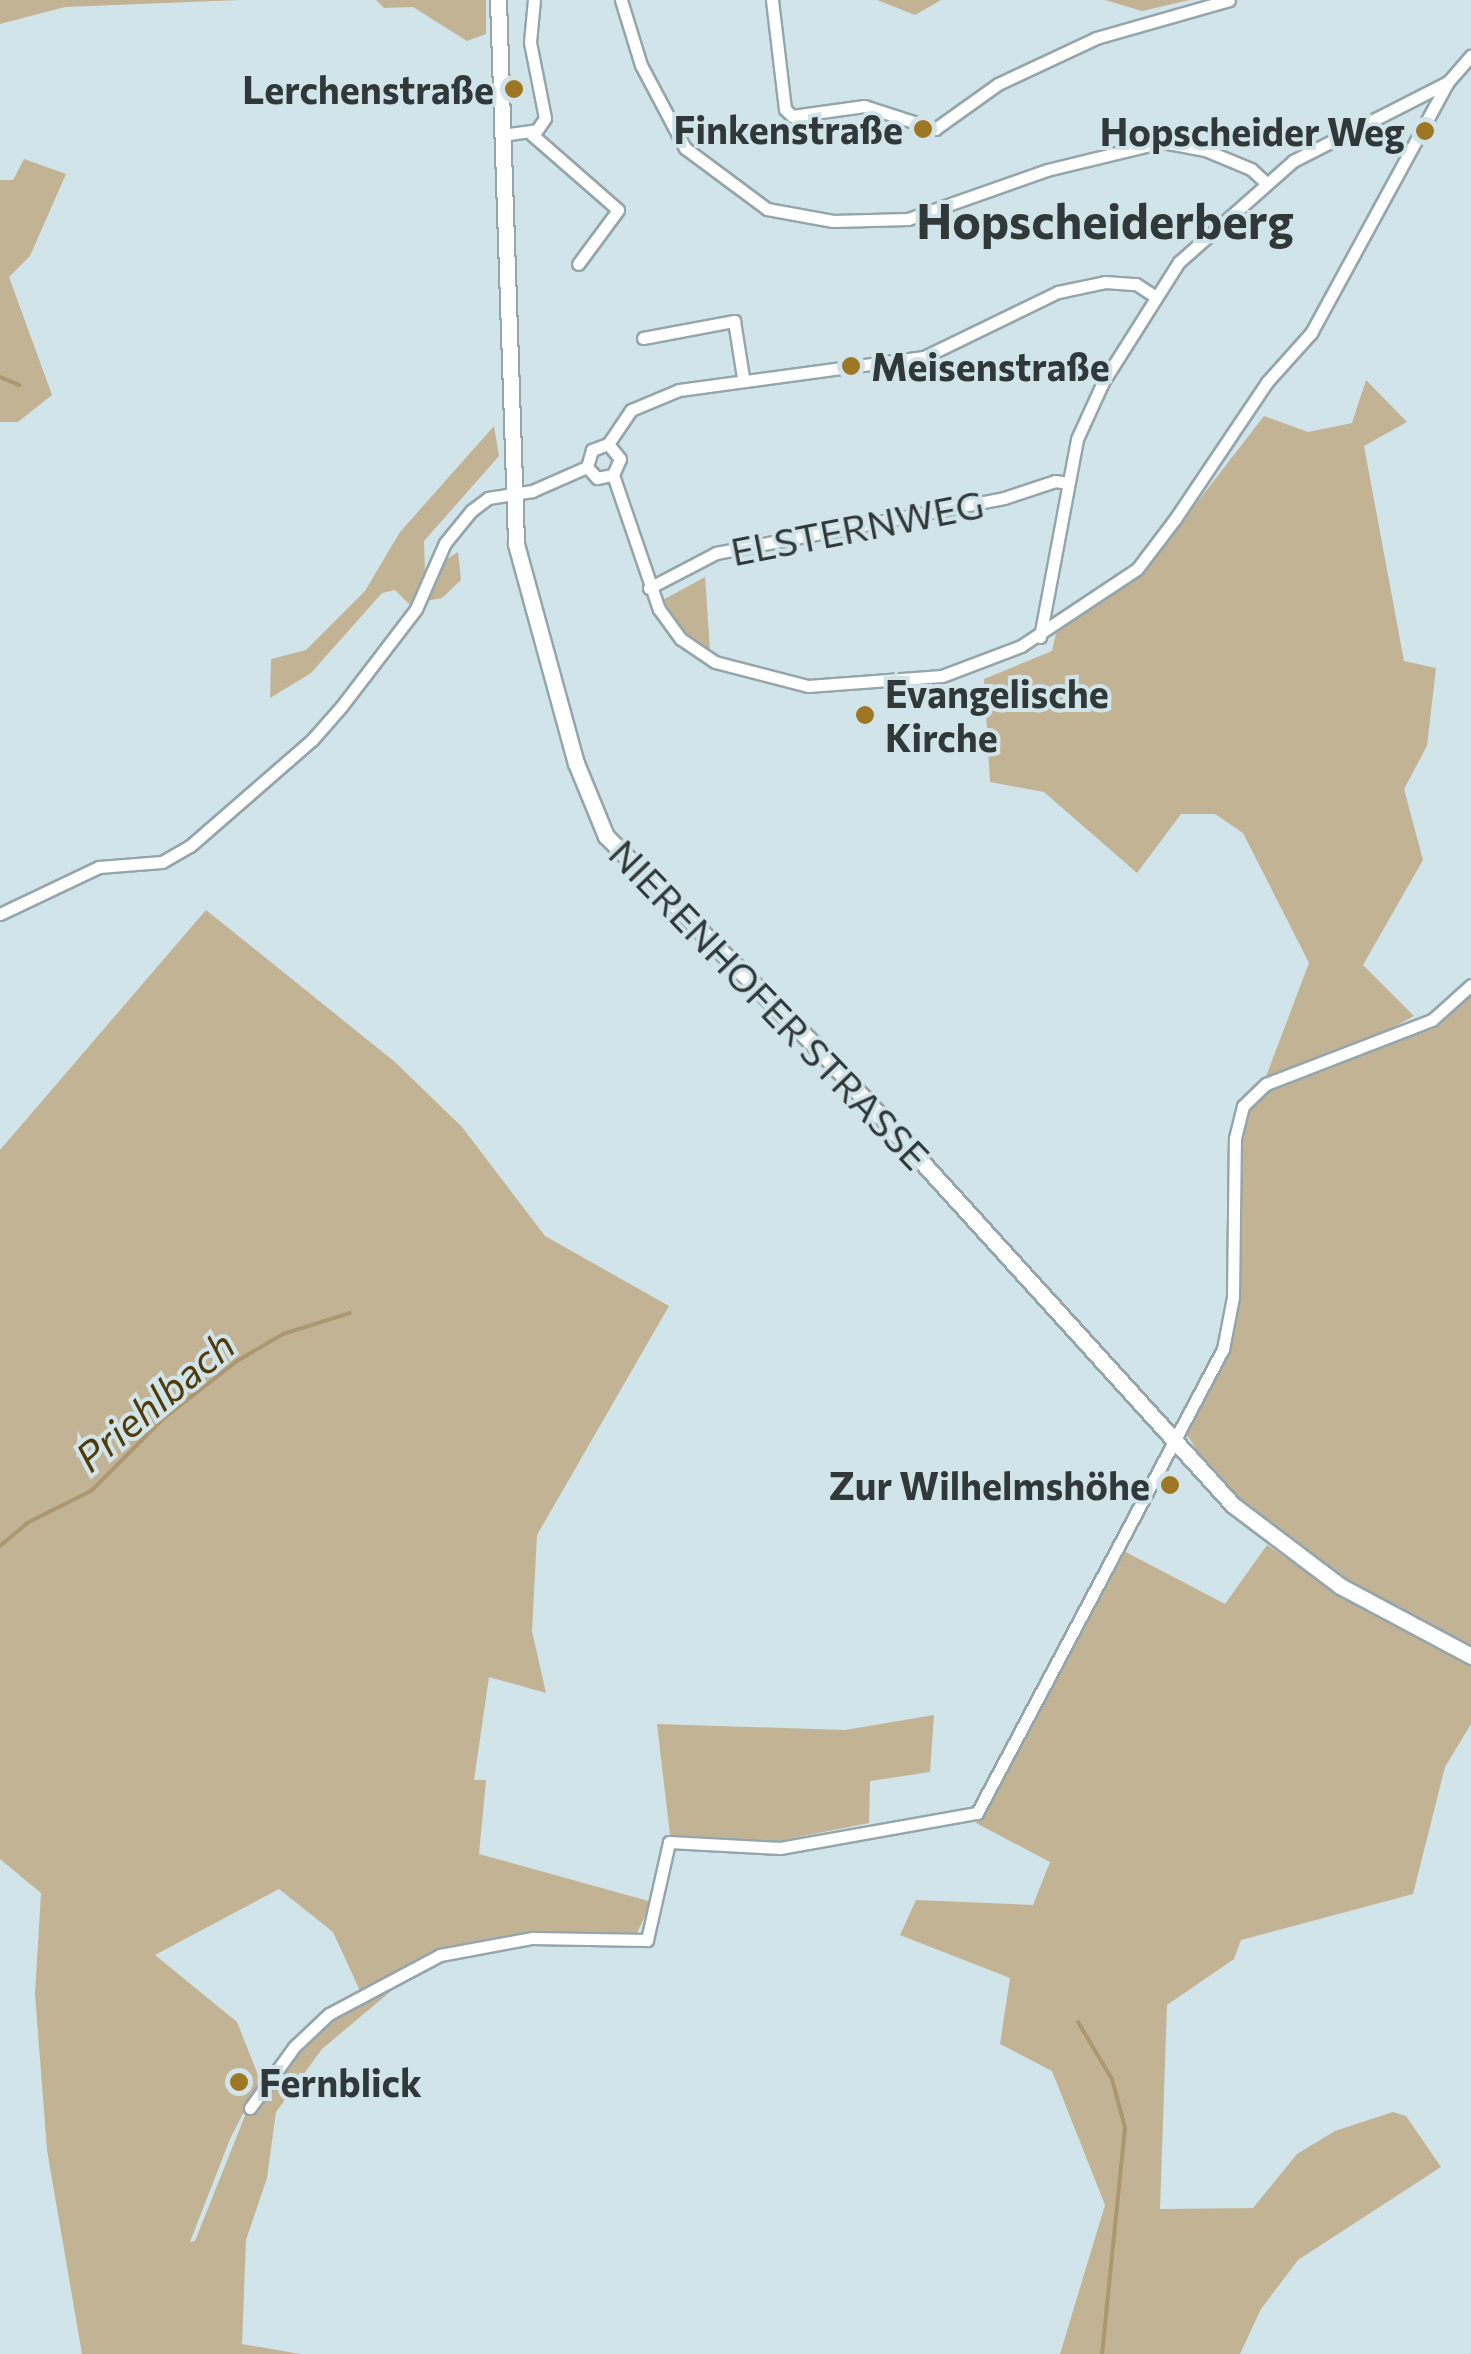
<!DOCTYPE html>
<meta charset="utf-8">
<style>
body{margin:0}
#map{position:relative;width:1471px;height:2354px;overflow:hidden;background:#d1e4ea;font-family:Commissioner,sans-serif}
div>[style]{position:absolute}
.green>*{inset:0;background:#c3b395}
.stream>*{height:4px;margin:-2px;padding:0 2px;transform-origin:2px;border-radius:2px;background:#ac9771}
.roads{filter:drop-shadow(2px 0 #94a6ab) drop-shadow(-2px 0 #94a6ab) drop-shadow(0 2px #94a6ab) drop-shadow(0 -2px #94a6ab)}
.street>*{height:11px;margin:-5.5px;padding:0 5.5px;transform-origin:5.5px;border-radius:5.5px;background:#fff}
.secondary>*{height:15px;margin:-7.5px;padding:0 7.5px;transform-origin:7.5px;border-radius:7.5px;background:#fff}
.dots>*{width:28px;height:28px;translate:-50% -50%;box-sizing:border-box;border:5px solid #d1e4ea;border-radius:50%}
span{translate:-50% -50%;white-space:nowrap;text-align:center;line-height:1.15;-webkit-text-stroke:8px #d1e4ea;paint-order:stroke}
.poi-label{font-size:38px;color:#31383a;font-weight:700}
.right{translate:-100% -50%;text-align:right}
.left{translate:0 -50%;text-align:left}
.street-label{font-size:38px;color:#31383a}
.water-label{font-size:40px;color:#513b08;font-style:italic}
.district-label{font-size:48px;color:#31383a;font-weight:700}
</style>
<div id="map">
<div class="green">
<div style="clip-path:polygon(0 0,240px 0,65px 7px,0 24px)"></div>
<div style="clip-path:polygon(376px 0,486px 0,486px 34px,467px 41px,413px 7px,384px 8px)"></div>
<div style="clip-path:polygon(877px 0,941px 0,915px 15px)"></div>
<div style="clip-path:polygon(1105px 0,1190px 0,1142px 11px)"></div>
<div style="clip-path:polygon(24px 159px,66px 174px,30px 256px,9px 277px,52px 395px,18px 422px,0 422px,0 180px,13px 180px)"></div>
<div style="clip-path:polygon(1366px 380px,1407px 422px,1364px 446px,1404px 661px,1436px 668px,1427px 746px,1404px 789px,1423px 860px,1363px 965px,1414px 1016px,1363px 1044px,1383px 1045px,1433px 1026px,1471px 994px,1471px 1649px,1347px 1583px,1225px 1490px,1186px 1434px,1228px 1349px,1242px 1118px,1265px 1079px,1309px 963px,1243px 833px,1215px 814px,1181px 814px,1137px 873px,1044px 792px,990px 782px,984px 679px,1052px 651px,1056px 633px,1147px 567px,1264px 416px,1308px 432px,1352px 423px)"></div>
<div style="clip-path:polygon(494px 426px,499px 456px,424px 541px,425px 573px,458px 552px,461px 580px,442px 598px,409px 604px,395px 590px,382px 593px,311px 673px,270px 698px,271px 659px,306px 650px,365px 591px,400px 532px)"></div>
<div style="clip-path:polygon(705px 577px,710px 650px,684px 633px,663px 600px)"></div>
<div style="clip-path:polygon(evenodd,206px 910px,395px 1062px,462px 1127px,545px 1236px,669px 1306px,537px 1535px,532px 1631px,546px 1693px,489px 1677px,474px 1780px,486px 1780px,479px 1854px,652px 1902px,636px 1935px,496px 1937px,440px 1950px,322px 2049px,276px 2112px,267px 2178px,246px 2240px,242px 2344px,300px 2354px,82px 2354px,47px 2150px,35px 1994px,41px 1893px,0 1859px,0 1150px,206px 910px,279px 1889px,333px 1932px,361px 1993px,322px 2014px,260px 2080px,237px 2022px,155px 1955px,279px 1889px,206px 910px,256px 2088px,195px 2241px,190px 2242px,230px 2139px,256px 2088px)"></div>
<div style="clip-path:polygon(1267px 1545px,1342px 1596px,1471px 1663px,1471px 1724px,1445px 1767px,1413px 1894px,1241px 1940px,1234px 1959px,1167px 2005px,1160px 2209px,1253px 2208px,1297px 2154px,1335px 2131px,1393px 2112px,1406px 2116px,1441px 2167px,1298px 2260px,1261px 2309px,1240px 2354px,1060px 2354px,1105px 2205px,1052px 2071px,1000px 2044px,1010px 1978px,900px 1935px,916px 1900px,1033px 1905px,1050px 1862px,976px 1823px,991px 1805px,1120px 1549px,1225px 1604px)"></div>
<div style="clip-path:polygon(934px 1715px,930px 1772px,870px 1781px,869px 1823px,778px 1841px,670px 1835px,657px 1724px,845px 1730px)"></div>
</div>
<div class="stream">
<div style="left:0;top:377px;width:21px;rotate:23deg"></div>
<div style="left:0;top:1546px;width:35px;rotate:-40deg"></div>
<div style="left:27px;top:1523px;width:72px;rotate:-26.6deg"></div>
<div style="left:91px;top:1491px;width:103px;rotate:-45deg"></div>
<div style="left:164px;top:1418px;width:93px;rotate:-38deg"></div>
<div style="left:237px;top:1361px;width:53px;rotate:-30.4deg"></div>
<div style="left:283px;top:1334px;width:70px;rotate:-17.4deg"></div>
<div style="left:1078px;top:2022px;width:66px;rotate:59.2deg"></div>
<div style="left:1112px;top:2079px;width:51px;rotate:75.1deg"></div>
<div style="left:1125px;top:2128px;width:227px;rotate:95.8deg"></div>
</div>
<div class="roads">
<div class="street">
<div style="left:621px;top:0;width:68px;rotate:72.9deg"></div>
<div style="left:641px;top:65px;width:94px;rotate:62.1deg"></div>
<div style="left:685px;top:148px;width:102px;rotate:36.6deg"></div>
<div style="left:767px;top:209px;width:67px;rotate:10.3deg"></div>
<div style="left:833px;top:221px;width:75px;rotate:-1.5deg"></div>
<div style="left:908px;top:219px;width:147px;rotate:-19.4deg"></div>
<div style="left:1047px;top:170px;width:118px;rotate:-13.7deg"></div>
<div style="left:1162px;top:142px;width:44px;rotate:10.5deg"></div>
<div style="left:1205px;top:150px;width:50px;rotate:22.4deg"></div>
<div style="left:1251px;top:169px;width:21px;rotate:43deg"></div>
<div style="left:772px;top:0;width:110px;rotate:83.2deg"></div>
<div style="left:785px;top:109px;width:10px;rotate:45deg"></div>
<div style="left:792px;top:116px;width:73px;rotate:-7.9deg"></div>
<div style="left:864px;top:106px;width:75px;rotate:17.9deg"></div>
<div style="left:935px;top:129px;width:77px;rotate:-35.5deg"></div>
<div style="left:998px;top:84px;width:108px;rotate:-25.1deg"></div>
<div style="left:1096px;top:38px;width:138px;rotate:-15.9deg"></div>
<div style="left:529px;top:132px;width:118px;rotate:41.2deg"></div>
<div style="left:618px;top:210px;width:67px;rotate:126.5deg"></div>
<div style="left:502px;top:135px;width:35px;rotate:-8deg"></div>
<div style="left:537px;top:130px;width:14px;rotate:-56deg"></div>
<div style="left:545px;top:118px;width:77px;rotate:-101.2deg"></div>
<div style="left:530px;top:42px;width:42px;rotate:-84.6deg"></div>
<div style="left:643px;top:338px;width:93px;rotate:-10.6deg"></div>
<div style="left:734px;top:321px;width:57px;rotate:80.9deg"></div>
<div style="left:608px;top:444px;width:41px;rotate:-55.9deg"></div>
<div style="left:631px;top:410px;width:52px;rotate:-22.6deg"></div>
<div style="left:679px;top:390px;width:247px;rotate:-7.7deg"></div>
<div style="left:924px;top:357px;width:149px;rotate:-25.9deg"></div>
<div style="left:1058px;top:292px;width:48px;rotate:-12deg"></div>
<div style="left:1105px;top:282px;width:31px;rotate:4deg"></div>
<div style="left:1136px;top:284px;width:24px;rotate:33deg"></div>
<div style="left:608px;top:444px;width:19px;rotate:51deg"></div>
<div style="left:620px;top:459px;width:17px;rotate:114deg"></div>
<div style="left:587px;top:467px;width:18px;rotate:-74deg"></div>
<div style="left:592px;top:450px;width:17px;rotate:-21deg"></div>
<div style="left:587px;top:467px;width:15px;rotate:48deg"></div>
<div style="left:597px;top:478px;width:16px;rotate:-11deg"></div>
<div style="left:613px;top:475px;width:142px;rotate:71.1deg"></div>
<div style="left:659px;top:609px;width:37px;rotate:54deg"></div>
<div style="left:681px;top:639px;width:41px;rotate:34.1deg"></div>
<div style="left:715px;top:662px;width:96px;rotate:14.5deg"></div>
<div style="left:808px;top:686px;width:134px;rotate:-4.3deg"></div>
<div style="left:942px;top:676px;width:85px;rotate:-20.8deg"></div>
<div style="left:1021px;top:646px;width:139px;rotate:-33.6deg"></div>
<div style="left:1137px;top:569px;width:63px;rotate:-52.8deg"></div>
<div style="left:1175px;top:519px;width:165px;rotate:-56.1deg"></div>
<div style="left:1267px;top:382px;width:66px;rotate:-48.1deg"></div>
<div style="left:1311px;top:333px;width:286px;rotate:-61.4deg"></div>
<div style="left:649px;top:588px;width:76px;rotate:-27.6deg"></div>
<div style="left:716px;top:553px;width:293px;rotate:-10.8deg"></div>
<div style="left:1004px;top:498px;width:54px;rotate:-18.4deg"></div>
<div style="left:1055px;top:481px;width:13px;rotate:9deg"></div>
<div style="left:1040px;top:637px;width:201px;rotate:-79.4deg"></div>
<div style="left:1077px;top:439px;width:63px;rotate:-65.5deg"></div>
<div style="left:1103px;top:382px;width:142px;rotate:-57.7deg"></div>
<div style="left:1179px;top:262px;width:152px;rotate:-41.5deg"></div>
<div style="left:1293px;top:161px;width:174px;rotate:-27deg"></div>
<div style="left:1448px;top:82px;width:35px;rotate:-49deg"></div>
<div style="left:0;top:914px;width:110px;rotate:-25.4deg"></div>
<div style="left:99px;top:867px;width:63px;rotate:-4.5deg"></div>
<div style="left:162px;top:862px;width:32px;rotate:-30deg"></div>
<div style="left:190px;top:846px;width:162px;rotate:-41deg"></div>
<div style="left:312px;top:740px;width:44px;rotate:-48.7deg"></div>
<div style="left:341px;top:707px;width:123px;rotate:-52.6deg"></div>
<div style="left:416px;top:609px;width:72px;rotate:-66.3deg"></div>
<div style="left:445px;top:543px;width:41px;rotate:-50.9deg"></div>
<div style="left:471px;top:511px;width:21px;rotate:-37deg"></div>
<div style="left:488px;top:498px;width:45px;rotate:-9deg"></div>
<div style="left:532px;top:491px;width:60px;rotate:-23.6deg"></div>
<div style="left:250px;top:2108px;width:75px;rotate:-54.2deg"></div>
<div style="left:294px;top:2047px;width:48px;rotate:-43.3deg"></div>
<div style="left:329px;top:2014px;width:126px;rotate:-28deg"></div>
<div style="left:440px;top:1955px;width:94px;rotate:-10.5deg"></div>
<div style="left:532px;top:1938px;width:115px;rotate:1deg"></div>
<div style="left:647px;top:1940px;width:100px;rotate:-77.3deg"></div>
<div style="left:669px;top:1842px;width:111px;rotate:3.1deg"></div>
<div style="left:780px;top:1848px;width:200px;rotate:-10.1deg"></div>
<div style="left:977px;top:1813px;width:525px;rotate:-62.07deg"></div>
<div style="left:1223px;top:1349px;width:53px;rotate:-79.1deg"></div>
<div style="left:1233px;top:1297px;width:159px;rotate:-89.3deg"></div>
<div style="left:1235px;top:1138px;width:33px;rotate:-76deg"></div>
<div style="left:1243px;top:1106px;width:32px;rotate:-44deg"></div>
<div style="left:1266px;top:1084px;width:178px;rotate:-21.1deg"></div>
<div style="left:1432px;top:1020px;width:52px;rotate:-41.9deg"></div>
</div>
<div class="secondary">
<div style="left:498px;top:0;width:544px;rotate:88.1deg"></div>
<div style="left:516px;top:544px;width:227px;rotate:74.7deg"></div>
<div style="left:576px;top:763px;width:79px;rotate:67.7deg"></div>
<div style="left:606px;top:836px;width:322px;rotate:45.1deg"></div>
<div style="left:833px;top:1064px;width:595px;rotate:47.79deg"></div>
<div style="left:1233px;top:1505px;width:134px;rotate:37.1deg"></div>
<div style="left:1340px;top:1586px;width:149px;rotate:28.1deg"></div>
</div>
</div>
<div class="dots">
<div style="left:514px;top:89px;background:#9d7724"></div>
<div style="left:923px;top:129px;background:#9d7724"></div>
<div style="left:1425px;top:131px;background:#9d7724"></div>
<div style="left:851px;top:366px;background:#9d7724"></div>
<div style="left:865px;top:715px;background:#9d7724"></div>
<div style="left:1170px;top:1485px;background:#9d7724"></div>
<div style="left:239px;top:2082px;background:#9d7724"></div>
</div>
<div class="poi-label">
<span class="right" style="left:494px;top:89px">Lerchenstraße</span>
<span class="right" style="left:903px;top:129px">Finkenstraße</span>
<span class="right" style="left:1405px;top:131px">Hopscheider Weg</span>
<span class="left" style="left:871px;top:366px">Meisenstraße</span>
<span class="left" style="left:885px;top:715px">Evangelische<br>Kirche</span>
<span class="right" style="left:1150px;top:1485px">Zur Wilhelmshöhe</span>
<span class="left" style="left:259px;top:2082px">Fernblick</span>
</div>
<div class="street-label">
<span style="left:857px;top:527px;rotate:-11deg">ELSTERNWEG</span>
<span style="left:770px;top:1004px;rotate:46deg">NIERENHOFER STRASSE</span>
</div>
<div class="water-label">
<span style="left:154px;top:1400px;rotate:-40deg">Priehlbach</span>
</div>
<div class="district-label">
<span style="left:1105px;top:220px">Hopscheiderberg</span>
</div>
</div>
